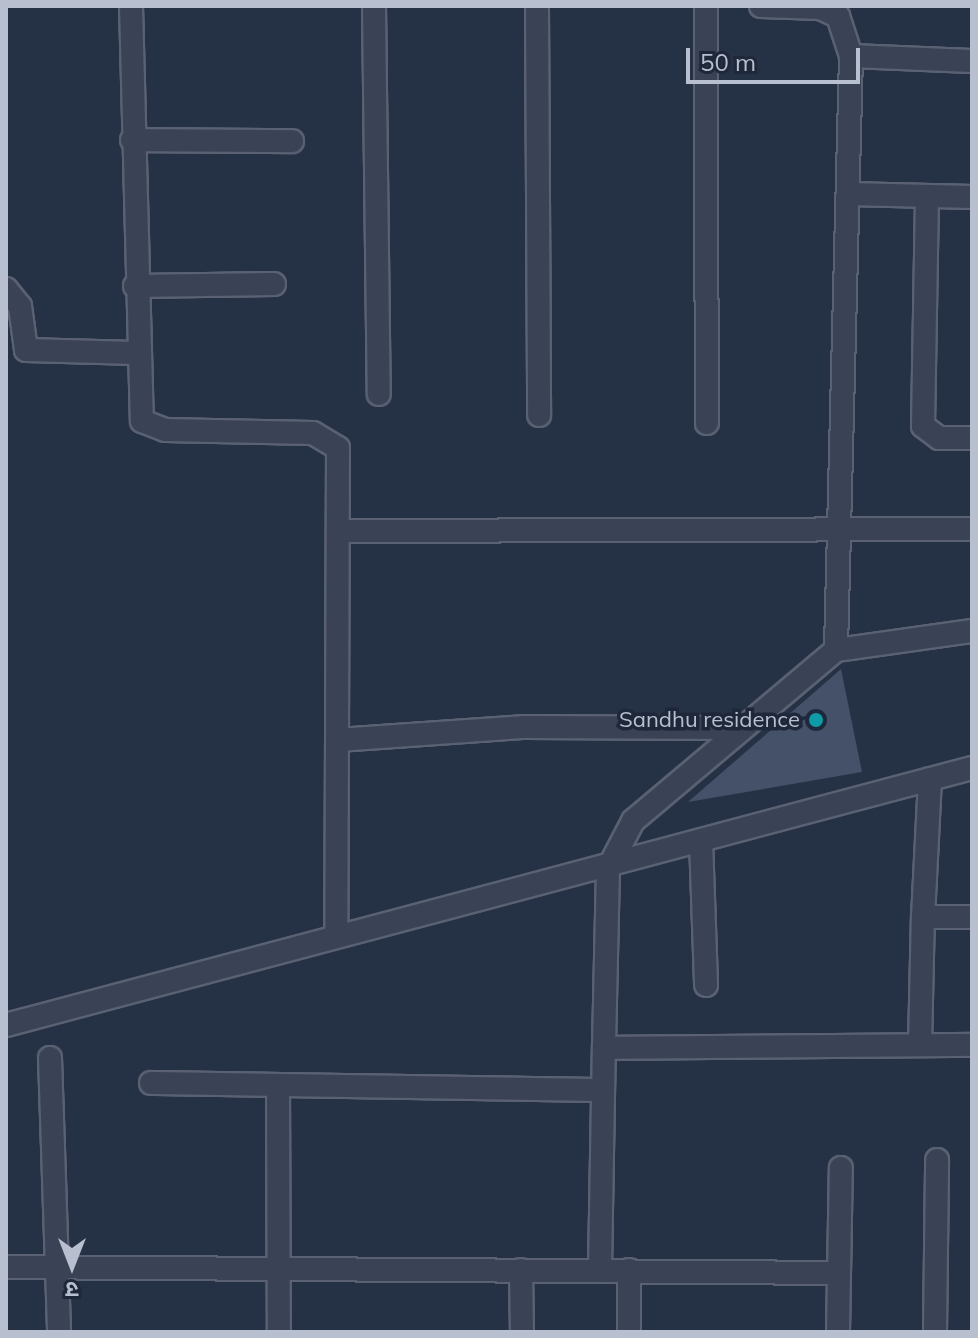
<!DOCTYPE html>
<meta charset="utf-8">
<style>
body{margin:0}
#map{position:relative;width:978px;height:1338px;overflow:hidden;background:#253145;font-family:Mulish,"Noto Sans Devanagari",sans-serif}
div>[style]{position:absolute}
.building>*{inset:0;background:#445168}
.roads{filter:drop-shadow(2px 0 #596172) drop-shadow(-2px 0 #596172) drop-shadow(0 2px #596172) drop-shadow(0 -2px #596172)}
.minor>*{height:22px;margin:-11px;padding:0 11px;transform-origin:11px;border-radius:11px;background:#3a4355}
.dots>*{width:22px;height:22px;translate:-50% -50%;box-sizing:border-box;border:4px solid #1e283a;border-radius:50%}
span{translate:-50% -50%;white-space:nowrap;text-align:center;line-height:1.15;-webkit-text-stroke:7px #1e283a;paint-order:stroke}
.poi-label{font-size:22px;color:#b8bfce}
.right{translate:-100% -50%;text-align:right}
.frame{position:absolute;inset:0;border:8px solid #b8bfce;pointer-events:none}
.north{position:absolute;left:32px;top:1226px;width:80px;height:80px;-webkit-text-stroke:6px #1e283a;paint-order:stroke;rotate:180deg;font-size:22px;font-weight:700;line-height:32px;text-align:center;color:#b8bfce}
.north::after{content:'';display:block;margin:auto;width:28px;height:36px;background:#b8bfce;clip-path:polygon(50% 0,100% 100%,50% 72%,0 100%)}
.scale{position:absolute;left:686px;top:48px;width:174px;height:36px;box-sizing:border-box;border:4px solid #b8bfce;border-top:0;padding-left:10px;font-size:24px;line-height:28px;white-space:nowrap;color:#b8bfce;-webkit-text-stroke:6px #1e283a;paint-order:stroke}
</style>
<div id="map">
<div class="building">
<div style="clip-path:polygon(841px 669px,862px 772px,688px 802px)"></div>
</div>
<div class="roads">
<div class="minor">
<div style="left:131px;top:6px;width:415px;rotate:88.5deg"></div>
<div style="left:142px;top:421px;width:25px;rotate:21deg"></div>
<div style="left:165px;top:430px;width:148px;rotate:1.2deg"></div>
<div style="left:313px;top:433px;width:29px;rotate:31deg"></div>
<div style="left:338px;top:448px;width:488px;rotate:90.2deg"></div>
<div style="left:374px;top:6px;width:388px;rotate:89.3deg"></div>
<div style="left:537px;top:6px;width:409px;rotate:89.7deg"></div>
<div style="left:706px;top:6px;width:417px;rotate:89.9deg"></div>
<div style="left:761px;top:6px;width:59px;rotate:1.9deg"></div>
<div style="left:820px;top:8px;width:20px;rotate:24deg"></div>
<div style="left:838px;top:16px;width:42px;rotate:72deg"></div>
<div style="left:851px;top:56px;width:594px;rotate:91.45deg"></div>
<div style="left:851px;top:56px;width:121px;rotate:2.4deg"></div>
<div style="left:132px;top:140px;width:160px;rotate:0.4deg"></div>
<div style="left:849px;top:194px;width:123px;rotate:1.4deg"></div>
<div style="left:927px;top:197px;width:229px;rotate:91deg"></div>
<div style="left:923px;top:426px;width:20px;rotate:37deg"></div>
<div style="left:939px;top:438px;width:33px"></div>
<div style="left:135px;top:286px;width:139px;rotate:-0.8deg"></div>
<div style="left:6px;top:289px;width:22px;rotate:51deg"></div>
<div style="left:20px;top:306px;width:44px;rotate:82.2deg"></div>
<div style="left:26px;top:350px;width:110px;rotate:1.6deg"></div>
<div style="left:341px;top:531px;width:631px;rotate:-0.18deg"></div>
<div style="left:972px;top:631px;width:137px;rotate:172deg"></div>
<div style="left:836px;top:650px;width:265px;rotate:139.9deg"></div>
<div style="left:633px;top:821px;width:54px;rotate:117.5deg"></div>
<div style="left:608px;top:869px;width:179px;rotate:91.3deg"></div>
<div style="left:604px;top:1048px;width:368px;rotate:-0.5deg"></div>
<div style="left:338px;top:740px;width:188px;rotate:-4deg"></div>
<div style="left:526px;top:727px;width:213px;rotate:0.3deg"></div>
<div style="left:930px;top:779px;width:138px;rotate:92.9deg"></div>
<div style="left:923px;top:917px;width:49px"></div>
<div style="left:701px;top:840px;width:145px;rotate:88deg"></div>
<div style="left:6px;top:1025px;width:1000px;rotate:-14.9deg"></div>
<div style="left:920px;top:1045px;width:128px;rotate:-88.7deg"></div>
<div style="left:50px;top:1058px;width:274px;rotate:88.1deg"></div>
<div style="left:151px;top:1083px;width:452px;rotate:0.9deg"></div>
<div style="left:278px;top:1085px;width:247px;rotate:89.8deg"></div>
<div style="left:6px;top:1267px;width:832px;rotate:0.41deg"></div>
<div style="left:600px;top:1269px;width:221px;rotate:-89deg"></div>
<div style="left:521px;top:1270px;width:62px;rotate:89.1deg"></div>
<div style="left:629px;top:1270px;width:62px;rotate:90deg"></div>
<div style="left:838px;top:1332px;width:164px;rotate:-89deg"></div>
<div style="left:935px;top:1332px;width:172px;rotate:-89.3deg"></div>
</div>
</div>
<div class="dots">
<div style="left:816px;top:720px;background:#0f9aa8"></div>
</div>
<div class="poi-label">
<span class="right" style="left:800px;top:720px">Sandhu residence</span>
</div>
<div class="frame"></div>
<div class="north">उ</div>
<div class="scale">50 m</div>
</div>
